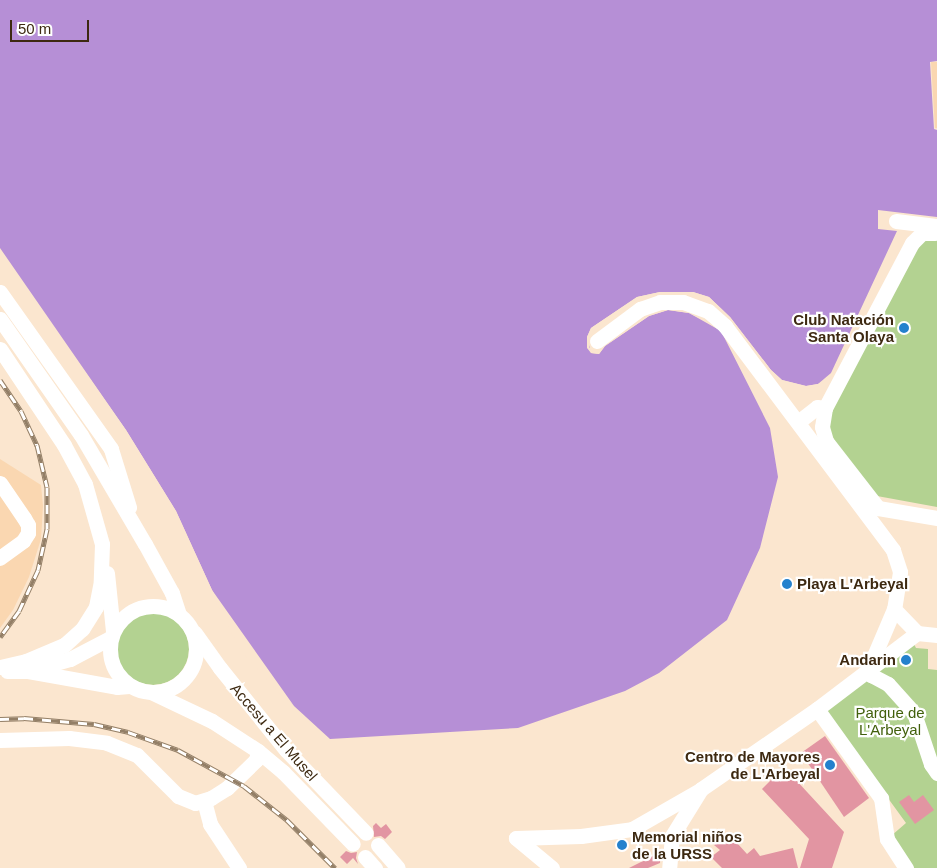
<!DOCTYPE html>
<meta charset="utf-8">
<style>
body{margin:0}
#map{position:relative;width:937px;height:868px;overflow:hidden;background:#fbe6cf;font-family:Arial,sans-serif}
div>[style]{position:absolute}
.built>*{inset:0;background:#fad7b1}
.green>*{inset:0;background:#b3d291}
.round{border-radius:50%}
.water>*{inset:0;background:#b68fd6}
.pier>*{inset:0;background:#fbe6cf}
.building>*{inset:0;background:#e295a2}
.minor>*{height:15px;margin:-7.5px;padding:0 7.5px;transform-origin:7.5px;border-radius:7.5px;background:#fff}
.minor>.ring{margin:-7.5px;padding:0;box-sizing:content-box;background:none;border:15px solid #fff;border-radius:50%}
.rail>*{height:5px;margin-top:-2.5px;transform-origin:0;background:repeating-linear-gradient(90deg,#fff 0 9px,#937f67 0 18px);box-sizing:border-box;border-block:1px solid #937f67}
.dots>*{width:14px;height:14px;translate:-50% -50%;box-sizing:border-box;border:2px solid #fff;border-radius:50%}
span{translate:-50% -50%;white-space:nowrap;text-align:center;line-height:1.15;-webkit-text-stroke:4.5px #fff;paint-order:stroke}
.poi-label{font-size:15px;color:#3d2911;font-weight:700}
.right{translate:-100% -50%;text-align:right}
.left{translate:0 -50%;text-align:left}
.park-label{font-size:15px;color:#42600c}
.street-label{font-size:15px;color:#3d2911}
.scale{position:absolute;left:10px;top:20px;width:79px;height:22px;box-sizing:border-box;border:2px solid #3d2911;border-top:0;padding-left:6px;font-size:15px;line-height:18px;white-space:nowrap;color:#3d2911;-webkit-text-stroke:4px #fff;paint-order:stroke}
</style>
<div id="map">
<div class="built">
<div style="clip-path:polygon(931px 62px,937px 62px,937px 128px,935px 128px)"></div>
<div style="clip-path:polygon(0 459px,41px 485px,43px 506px,41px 539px,29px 577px,13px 610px,0 628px)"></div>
</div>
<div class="green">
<div style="clip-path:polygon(937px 236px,937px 507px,877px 496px,831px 439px,827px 425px,829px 410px,913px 246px,926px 237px)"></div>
<div class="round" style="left:117px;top:613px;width:72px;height:72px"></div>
<div style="clip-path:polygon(913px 642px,916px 648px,928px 649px,928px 669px,937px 670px,937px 868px,914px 868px,891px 836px,906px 823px,824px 710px)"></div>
</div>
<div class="water">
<div style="clip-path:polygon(0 0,937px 0,937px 61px,930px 62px,934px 129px,937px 130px,937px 217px,878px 210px,878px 229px,897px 231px,831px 373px,818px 384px,806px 386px,782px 380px,771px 370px,730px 317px,709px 297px,693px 292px,660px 292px,637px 297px,591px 328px,587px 337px,591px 353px,599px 354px,605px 346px,649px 316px,668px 310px,689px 313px,703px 320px,721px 331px,770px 428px,778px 477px,760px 548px,727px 620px,659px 673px,625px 691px,518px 728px,330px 739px,294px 706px,243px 650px,212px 590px,176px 511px,126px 430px,0 248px)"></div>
</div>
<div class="pier">
<div style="clip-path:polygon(0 251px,126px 430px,176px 511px,212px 590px,294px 706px,279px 693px,241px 651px,210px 591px,174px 513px,124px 432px)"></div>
<div style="clip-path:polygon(660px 292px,693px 292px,709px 297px,730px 317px,771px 370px,782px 380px,806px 386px,818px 384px,832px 376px,820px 386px,807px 389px,781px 382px,769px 372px,728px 318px,708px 299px,693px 294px,661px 294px,638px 299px,593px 329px,589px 347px,592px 351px,598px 352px,604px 344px,648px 314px,668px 308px,690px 311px,705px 318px,721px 331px,689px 313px,668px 310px,649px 316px,605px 346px,599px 354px,591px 353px,587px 348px,587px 337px,591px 328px,637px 297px)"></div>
</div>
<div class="building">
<div style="clip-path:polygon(825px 736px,869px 798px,844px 817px,801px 753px)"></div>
<div style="clip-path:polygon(784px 767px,844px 832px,832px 868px,800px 868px,809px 839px,762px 789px)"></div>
<div style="clip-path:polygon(909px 795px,914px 802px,923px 795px,934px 810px,915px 824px,899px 802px)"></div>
<div style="clip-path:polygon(376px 823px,381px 828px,386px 824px,392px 832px,385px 839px,381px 836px,374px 837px,373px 826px)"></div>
<div style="clip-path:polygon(728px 833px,747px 854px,754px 848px,760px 856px,793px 848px,798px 868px,722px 868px,711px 857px,720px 850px,714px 845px)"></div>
<div style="clip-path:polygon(346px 851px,351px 853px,357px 852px,356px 858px,358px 864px,353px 858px,347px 864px,340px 857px)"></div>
<div style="clip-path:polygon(661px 852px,660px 863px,648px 868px,629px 868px)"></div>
</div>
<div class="minor">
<div style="left:896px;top:221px;width:38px;rotate:7deg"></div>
<div style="left:934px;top:226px;width:7px;rotate:90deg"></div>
<div style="left:934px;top:233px;width:12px;rotate:180deg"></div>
<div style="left:922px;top:233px;width:14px;rotate:135deg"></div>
<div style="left:912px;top:243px;width:187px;rotate:117.8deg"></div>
<div style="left:825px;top:408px;width:19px;rotate:99deg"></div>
<div style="left:822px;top:427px;width:15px;rotate:74deg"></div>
<div style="left:826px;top:441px;width:85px;rotate:52.2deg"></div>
<div style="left:878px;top:508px;width:60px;rotate:9.6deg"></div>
<div style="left:0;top:292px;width:192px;rotate:54.7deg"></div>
<div style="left:111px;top:449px;width:61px;rotate:72.8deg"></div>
<div style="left:0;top:319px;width:141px;rotate:55.1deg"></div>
<div style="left:81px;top:435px;width:126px;rotate:59.6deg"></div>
<div style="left:145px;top:544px;width:56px;rotate:61.1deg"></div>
<div style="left:172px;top:593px;width:22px;rotate:72deg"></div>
<div style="left:597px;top:341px;width:54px;rotate:-36.7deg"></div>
<div style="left:640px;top:309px;width:21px;rotate:-19deg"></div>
<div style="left:660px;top:302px;width:23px"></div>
<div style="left:683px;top:302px;width:27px;rotate:20deg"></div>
<div style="left:708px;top:311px;width:23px;rotate:41deg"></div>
<div style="left:725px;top:326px;width:280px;rotate:53.1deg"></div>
<div style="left:893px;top:550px;width:23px;rotate:72deg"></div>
<div style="left:900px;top:572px;width:37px;rotate:99deg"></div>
<div style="left:894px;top:609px;width:33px;rotate:46deg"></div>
<div style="left:917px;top:633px;width:126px;rotate:142.8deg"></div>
<div style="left:817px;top:709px;width:141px;rotate:145.4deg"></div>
<div style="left:701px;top:789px;width:55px;rotate:121.7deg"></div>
<div style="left:672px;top:836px;width:32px;rotate:95deg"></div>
<div style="left:0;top:349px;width:115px;rotate:56.3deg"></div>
<div style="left:64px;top:445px;width:44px;rotate:61.7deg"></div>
<div style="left:85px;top:484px;width:62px;rotate:74.2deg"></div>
<div style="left:102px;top:544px;width:37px;rotate:92deg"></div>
<div style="left:101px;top:581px;width:26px;rotate:101deg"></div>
<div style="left:96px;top:607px;width:26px;rotate:122deg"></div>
<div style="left:82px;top:629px;width:24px;rotate:138deg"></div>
<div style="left:64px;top:645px;width:41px;rotate:157.2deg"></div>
<div style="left:26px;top:661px;width:27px;rotate:167deg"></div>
<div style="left:798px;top:422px;width:24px;rotate:-38deg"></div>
<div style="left:817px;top:407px;width:8px;rotate:7deg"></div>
<div style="left:0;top:483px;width:42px;rotate:55.6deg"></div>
<div style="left:24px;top:518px;width:8px;rotate:60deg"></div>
<div style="left:28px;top:525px;width:8px;rotate:90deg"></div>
<div style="left:28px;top:533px;width:9px;rotate:122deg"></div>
<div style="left:23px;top:541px;width:29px;rotate:144deg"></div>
<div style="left:107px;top:573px;width:58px;rotate:84.1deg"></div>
<div class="ring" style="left:110px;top:606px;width:71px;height:71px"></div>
<div style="left:894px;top:609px;width:66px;rotate:113.1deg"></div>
<div style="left:868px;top:670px;width:6px;rotate:59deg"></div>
<div style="left:871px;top:675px;width:19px;rotate:28deg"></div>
<div style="left:888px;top:684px;width:39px;rotate:48deg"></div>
<div style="left:914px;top:713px;width:54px;rotate:71.6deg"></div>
<div style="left:931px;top:764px;width:11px;rotate:56deg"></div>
<div style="left:195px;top:633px;width:43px;rotate:54.5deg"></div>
<div style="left:220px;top:668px;width:105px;rotate:51.2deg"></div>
<div style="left:286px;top:750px;width:115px;rotate:46.1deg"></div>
<div style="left:917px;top:633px;width:20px;rotate:6deg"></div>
<div style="left:31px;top:670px;width:41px;rotate:-15.8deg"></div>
<div style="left:70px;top:659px;width:45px;rotate:-27.7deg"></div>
<div style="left:7px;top:671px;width:21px"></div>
<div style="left:28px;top:671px;width:90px;rotate:10.2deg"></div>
<div style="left:117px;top:687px;width:12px;rotate:-5deg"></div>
<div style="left:153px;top:693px;width:65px;rotate:25.4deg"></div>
<div style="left:212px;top:721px;width:55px;rotate:33.1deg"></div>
<div style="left:258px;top:751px;width:33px;rotate:40deg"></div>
<div style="left:283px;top:772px;width:100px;rotate:45.8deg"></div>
<div style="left:817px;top:709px;width:110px;rotate:54.3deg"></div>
<div style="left:881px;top:798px;width:41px;rotate:81.7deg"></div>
<div style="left:887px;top:839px;width:35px;rotate:57deg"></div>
<div style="left:0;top:740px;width:69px;rotate:-1.7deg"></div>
<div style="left:69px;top:738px;width:38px;rotate:7deg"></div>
<div style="left:107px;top:743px;width:32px;rotate:22deg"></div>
<div style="left:137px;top:755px;width:58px;rotate:45deg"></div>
<div style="left:178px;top:796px;width:18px;rotate:22deg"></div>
<div style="left:195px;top:803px;width:17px;rotate:-17deg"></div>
<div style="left:211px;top:798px;width:19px;rotate:-32deg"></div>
<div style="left:227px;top:788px;width:40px;rotate:-44deg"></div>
<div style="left:256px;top:760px;width:9px;rotate:-77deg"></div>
<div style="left:204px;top:801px;width:24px;rotate:75deg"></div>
<div style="left:210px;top:824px;width:53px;rotate:56.6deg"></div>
<div style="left:378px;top:845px;width:30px;rotate:49deg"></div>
<div style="left:365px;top:857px;width:15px;rotate:48deg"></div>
<div style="left:552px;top:868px;width:47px;rotate:-140.2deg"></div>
<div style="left:516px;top:838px;width:65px;rotate:-1.8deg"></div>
<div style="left:581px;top:836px;width:51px;rotate:-7.8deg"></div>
<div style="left:632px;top:829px;width:78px;rotate:-29.8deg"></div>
</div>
<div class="rail">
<div style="left:0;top:380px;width:37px;rotate:56deg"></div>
<div style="left:21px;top:411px;width:38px;rotate:65deg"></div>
<div style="left:37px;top:445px;width:43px;rotate:76.6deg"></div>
<div style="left:47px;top:487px;width:42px;rotate:90deg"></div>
<div style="left:47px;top:529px;width:42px;rotate:102.4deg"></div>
<div style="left:38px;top:570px;width:45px;rotate:114.9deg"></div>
<div style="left:19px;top:611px;width:32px;rotate:126deg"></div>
<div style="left:0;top:719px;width:24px;rotate:-2deg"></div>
<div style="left:24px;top:718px;width:70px;rotate:4.9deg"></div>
<div style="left:94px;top:724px;width:35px;rotate:13deg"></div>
<div style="left:128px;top:732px;width:53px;rotate:19.8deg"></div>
<div style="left:178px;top:750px;width:75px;rotate:28.6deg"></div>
<div style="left:244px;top:786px;width:55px;rotate:38.3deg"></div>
<div style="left:287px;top:820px;width:68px;rotate:45deg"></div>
</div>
<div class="dots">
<div style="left:904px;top:328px;background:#2481cd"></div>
<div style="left:787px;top:584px;background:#2481cd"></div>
<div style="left:906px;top:660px;background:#2481cd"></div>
<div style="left:830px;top:765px;background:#2481cd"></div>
<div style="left:622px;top:845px;background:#2481cd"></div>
</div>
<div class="poi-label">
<span class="right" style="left:894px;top:328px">Club Natación<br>Santa Olaya</span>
<span class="left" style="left:797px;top:584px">Playa L'Arbeyal</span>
<span class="right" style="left:896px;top:660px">Andarin</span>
<span class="right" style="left:820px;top:765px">Centro de Mayores<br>de L'Arbeyal</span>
<span class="left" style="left:632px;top:845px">Memorial niños<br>de la URSS</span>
</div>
<div class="park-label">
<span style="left:890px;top:721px">Parque de<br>L'Arbeyal</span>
</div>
<div class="street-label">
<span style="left:274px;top:732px;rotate:49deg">Accesu a El Musel</span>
</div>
<div class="scale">50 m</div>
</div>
